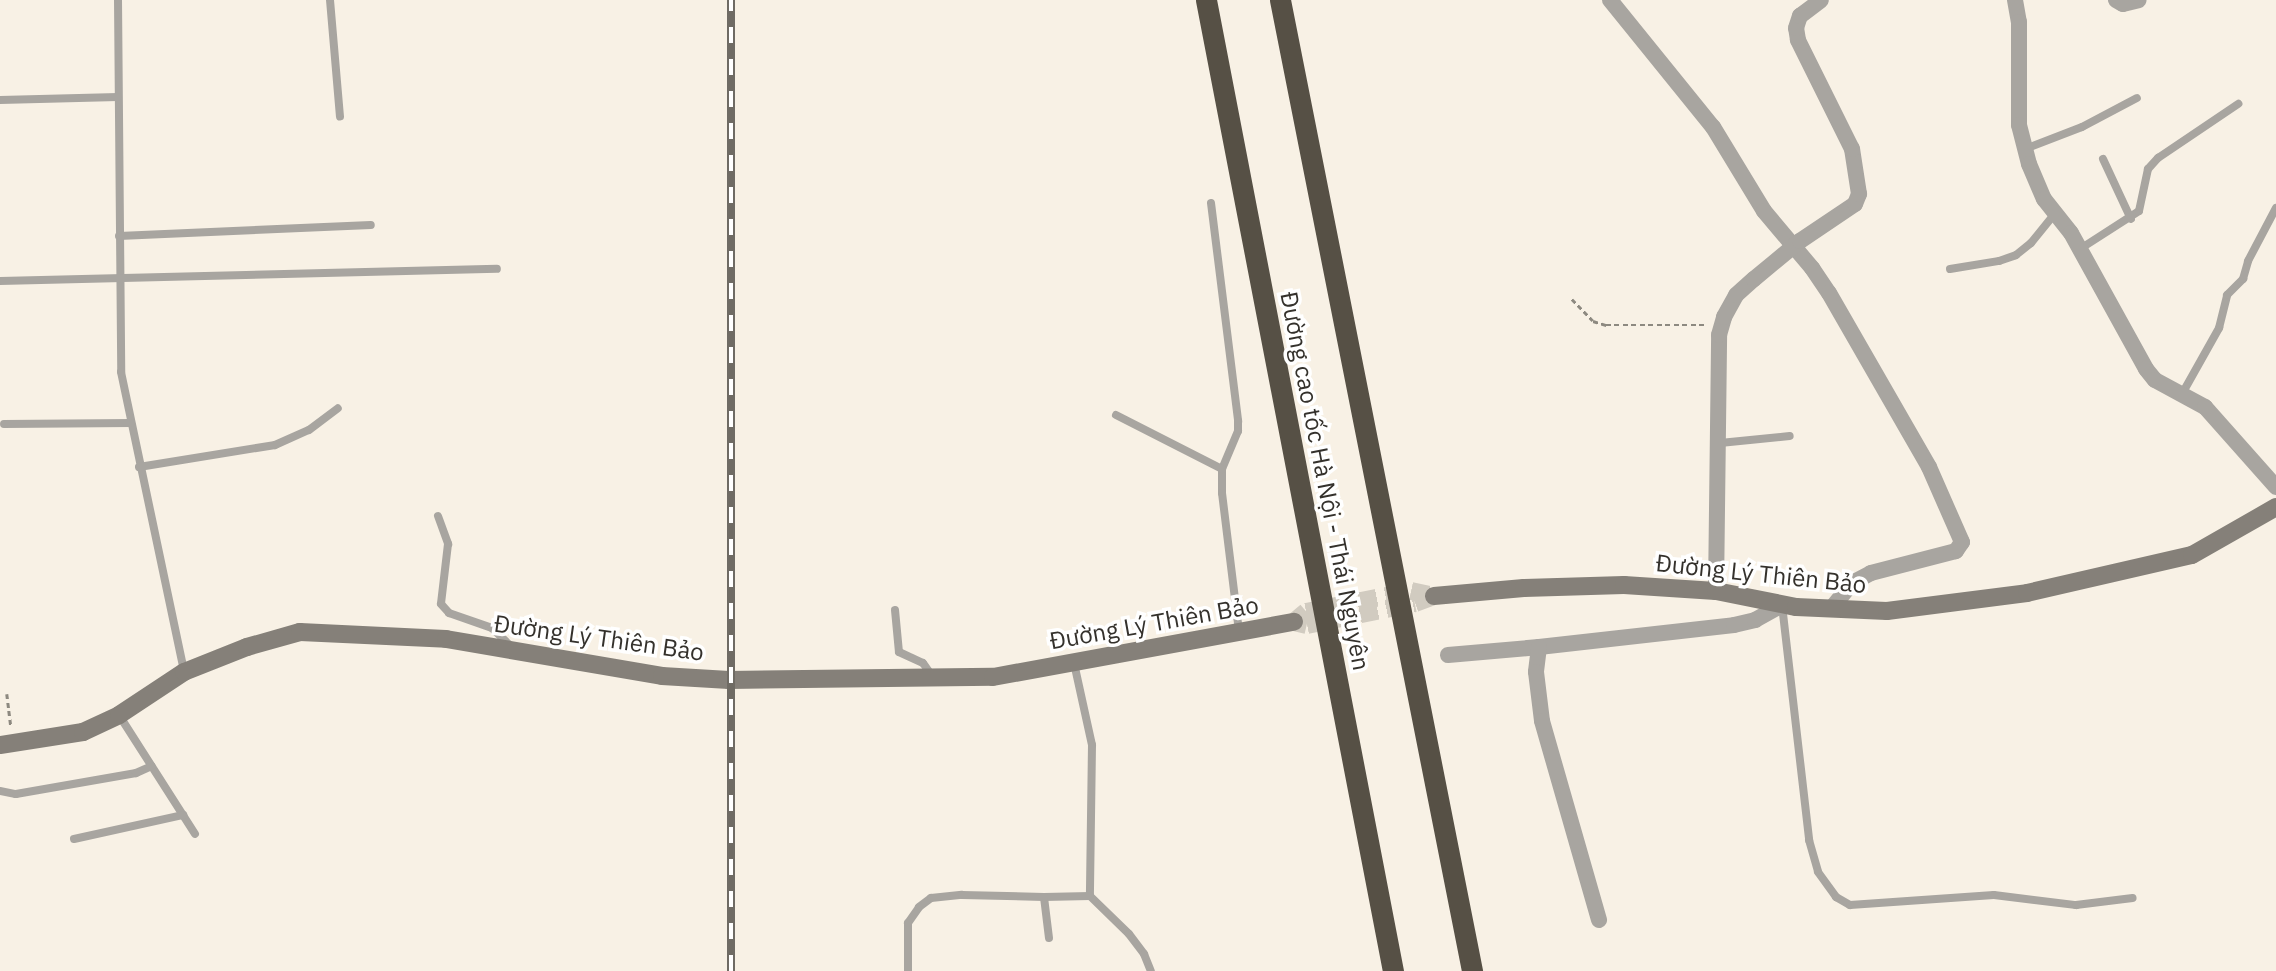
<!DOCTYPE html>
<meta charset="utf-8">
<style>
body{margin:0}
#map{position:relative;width:2276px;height:971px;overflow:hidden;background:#f8f1e5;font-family:"IBM Plex Sans",sans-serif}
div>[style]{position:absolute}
.secondary-tunnel>*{height:18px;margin-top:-9px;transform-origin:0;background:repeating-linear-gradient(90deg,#d1cbc0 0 18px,transparent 0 27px)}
.path>*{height:2.5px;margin-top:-1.25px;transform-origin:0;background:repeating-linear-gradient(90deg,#8d8980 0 5px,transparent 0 8.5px)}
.lane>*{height:8px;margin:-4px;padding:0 4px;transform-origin:4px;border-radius:4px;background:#a8a5a0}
.street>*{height:16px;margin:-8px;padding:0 8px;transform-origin:8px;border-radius:8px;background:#a8a5a0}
.secondary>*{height:18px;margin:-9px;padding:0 9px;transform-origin:9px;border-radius:9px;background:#858079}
.highway>*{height:21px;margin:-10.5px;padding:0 10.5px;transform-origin:10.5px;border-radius:10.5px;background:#565045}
.rail>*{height:8px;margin-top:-4px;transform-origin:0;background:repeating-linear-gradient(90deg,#fff 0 16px,#6f6b64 0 32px);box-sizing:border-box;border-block:2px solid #6f6b64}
span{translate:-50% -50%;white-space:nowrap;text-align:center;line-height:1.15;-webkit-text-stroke:7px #fff;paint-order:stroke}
.street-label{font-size:24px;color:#34312c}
</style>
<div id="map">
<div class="secondary-tunnel">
<div style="left:1294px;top:622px;width:16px;rotate:-40deg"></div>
<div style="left:1306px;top:612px;width:107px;rotate:-11.3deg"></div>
<div style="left:1411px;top:591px;width:24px;rotate:12deg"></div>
<div style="left:1294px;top:622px;width:13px;rotate:13deg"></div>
<div style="left:1307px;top:625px;width:110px;rotate:-11.5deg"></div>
<div style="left:1415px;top:603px;width:20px;rotate:-20deg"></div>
</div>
<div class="path">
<div style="left:1572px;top:299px;width:30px;rotate:46deg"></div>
<div style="left:1593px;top:321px;width:14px;rotate:17deg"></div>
<div style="left:1606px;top:325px;width:100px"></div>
<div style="left:7px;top:694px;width:32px;rotate:83deg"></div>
</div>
<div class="lane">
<div style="left:118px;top:0;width:372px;rotate:89.5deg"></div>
<div style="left:121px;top:372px;width:307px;rotate:78.1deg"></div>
<div style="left:330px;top:0;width:117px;rotate:85.1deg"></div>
<div style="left:0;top:100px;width:118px;rotate:-1.5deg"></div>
<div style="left:2025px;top:149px;width:61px;rotate:-21.1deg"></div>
<div style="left:2082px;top:127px;width:62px;rotate:-27.8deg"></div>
<div style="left:2103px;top:159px;width:66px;rotate:65deg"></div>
<div style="left:1211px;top:203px;width:220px;rotate:82.9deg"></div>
<div style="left:1238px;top:421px;width:10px;rotate:90deg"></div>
<div style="left:1238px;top:431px;width:41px;rotate:112.8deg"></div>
<div style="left:1222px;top:469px;width:24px;rotate:90deg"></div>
<div style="left:1222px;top:493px;width:139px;rotate:83deg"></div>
<div style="left:119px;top:236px;width:252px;rotate:-2.5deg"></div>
<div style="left:2080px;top:249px;width:70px;rotate:-32.8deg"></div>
<div style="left:2139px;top:211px;width:43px;rotate:-77.9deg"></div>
<div style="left:2148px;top:169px;width:15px;rotate:-48deg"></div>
<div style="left:2158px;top:158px;width:97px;rotate:-34deg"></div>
<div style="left:1950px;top:269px;width:50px;rotate:-9.3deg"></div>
<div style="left:1999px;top:261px;width:18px;rotate:-19deg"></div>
<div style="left:2016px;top:255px;width:19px;rotate:-39deg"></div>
<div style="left:2031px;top:243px;width:38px;rotate:-51deg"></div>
<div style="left:0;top:281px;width:497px;rotate:-1.4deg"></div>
<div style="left:2182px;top:394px;width:76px;rotate:-60.7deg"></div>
<div style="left:2219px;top:328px;width:34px;rotate:-76deg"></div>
<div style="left:2227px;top:295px;width:23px;rotate:-45deg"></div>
<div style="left:2243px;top:279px;width:19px;rotate:-74deg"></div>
<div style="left:2248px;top:261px;width:60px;rotate:-62.2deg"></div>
<div style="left:1116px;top:415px;width:119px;rotate:27deg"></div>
<div style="left:4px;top:424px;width:127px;rotate:-0.5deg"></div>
<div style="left:1720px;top:443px;width:70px;rotate:-5.7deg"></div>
<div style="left:139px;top:467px;width:138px;rotate:-9.2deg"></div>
<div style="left:275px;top:445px;width:37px;rotate:-24deg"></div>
<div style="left:309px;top:430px;width:36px;rotate:-37deg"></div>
<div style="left:438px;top:516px;width:30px;rotate:70deg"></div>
<div style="left:448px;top:544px;width:60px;rotate:96.7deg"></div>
<div style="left:441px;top:604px;width:12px;rotate:48deg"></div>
<div style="left:449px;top:613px;width:46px;rotate:19.2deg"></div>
<div style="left:492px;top:628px;width:28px;rotate:44deg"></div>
<div style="left:1782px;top:605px;width:237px;rotate:83.4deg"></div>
<div style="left:1809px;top:840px;width:33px;rotate:74deg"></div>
<div style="left:1818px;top:872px;width:31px;rotate:54deg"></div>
<div style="left:1836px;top:897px;width:16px;rotate:30deg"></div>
<div style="left:1850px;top:905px;width:144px;rotate:-4deg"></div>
<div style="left:1994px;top:895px;width:83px;rotate:7deg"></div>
<div style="left:2076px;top:905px;width:57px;rotate:-7deg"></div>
<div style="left:895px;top:610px;width:42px;rotate:84.6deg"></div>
<div style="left:899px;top:652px;width:26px;rotate:25deg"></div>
<div style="left:923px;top:663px;width:16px;rotate:55deg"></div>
<div style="left:1074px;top:663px;width:84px;rotate:77.6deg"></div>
<div style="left:1092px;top:745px;width:151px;rotate:90.8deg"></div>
<div style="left:1090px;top:896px;width:54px;rotate:44.3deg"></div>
<div style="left:1129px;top:934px;width:25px;rotate:53deg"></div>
<div style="left:1144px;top:954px;width:18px;rotate:68deg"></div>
<div style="left:119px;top:715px;width:141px;rotate:57.4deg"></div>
<div style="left:0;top:791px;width:16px;rotate:11deg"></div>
<div style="left:16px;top:794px;width:122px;rotate:-9.9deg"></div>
<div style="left:136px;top:773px;width:17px;rotate:-24deg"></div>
<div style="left:74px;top:839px;width:112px;rotate:-12.4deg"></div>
<div style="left:1049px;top:938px;width:41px;rotate:-97deg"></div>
<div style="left:1044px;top:897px;width:46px;rotate:-1.2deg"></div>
<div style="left:908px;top:971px;width:48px;rotate:-90deg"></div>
<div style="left:908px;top:923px;width:19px;rotate:-55deg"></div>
<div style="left:919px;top:907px;width:15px;rotate:-37deg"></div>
<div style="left:931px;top:898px;width:31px;rotate:-6deg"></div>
<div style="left:962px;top:895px;width:82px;rotate:1.4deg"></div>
</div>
<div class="street">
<div style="left:1610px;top:0;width:164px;rotate:51deg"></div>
<div style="left:1713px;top:127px;width:98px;rotate:58.7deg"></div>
<div style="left:1764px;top:211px;width:75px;rotate:49.9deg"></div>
<div style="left:1812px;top:268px;width:30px;rotate:56deg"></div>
<div style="left:1829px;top:293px;width:201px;rotate:60.1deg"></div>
<div style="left:1929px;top:467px;width:82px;rotate:66.3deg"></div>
<div style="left:1962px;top:542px;width:11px;rotate:124deg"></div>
<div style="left:1956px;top:551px;width:88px;rotate:165.5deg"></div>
<div style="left:1871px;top:573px;width:21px;rotate:152deg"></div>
<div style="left:1852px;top:583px;width:32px;rotate:129deg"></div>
<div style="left:2015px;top:0;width:22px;rotate:80deg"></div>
<div style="left:2019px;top:22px;width:103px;rotate:90deg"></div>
<div style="left:2019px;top:125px;width:40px;rotate:75.6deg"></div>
<div style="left:2029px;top:164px;width:38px;rotate:67deg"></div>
<div style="left:2044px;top:199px;width:43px;rotate:51.5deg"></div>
<div style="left:2071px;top:233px;width:155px;rotate:61.1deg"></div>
<div style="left:2146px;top:369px;width:14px;rotate:51deg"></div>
<div style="left:2155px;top:380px;width:57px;rotate:28.4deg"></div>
<div style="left:2205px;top:407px;width:107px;rotate:48.4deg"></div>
<div style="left:2116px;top:0;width:8px;rotate:30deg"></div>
<div style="left:2123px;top:4px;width:16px;rotate:-14deg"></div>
<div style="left:1716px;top:591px;width:256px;rotate:-89.3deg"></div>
<div style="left:1719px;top:335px;width:19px;rotate:-74deg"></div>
<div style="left:1724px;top:317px;width:25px;rotate:-61deg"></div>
<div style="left:1736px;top:295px;width:24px;rotate:-42deg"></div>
<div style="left:1754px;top:279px;width:60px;rotate:-39.6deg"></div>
<div style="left:1800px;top:241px;width:66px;rotate:-33.9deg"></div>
<div style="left:1855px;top:204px;width:11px;rotate:-68deg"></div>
<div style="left:1859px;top:194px;width:46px;rotate:-98.8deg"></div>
<div style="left:1852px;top:149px;width:122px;rotate:-116.4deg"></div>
<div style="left:1798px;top:40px;width:12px;rotate:-99deg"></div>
<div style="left:1796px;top:28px;width:13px;rotate:-72deg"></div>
<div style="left:1800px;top:16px;width:26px;rotate:-37deg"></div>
<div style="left:1539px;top:647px;width:196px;rotate:-6.4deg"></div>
<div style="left:1734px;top:625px;width:22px;rotate:-13deg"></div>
<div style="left:1755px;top:620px;width:31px;rotate:-29deg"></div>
<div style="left:1448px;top:655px;width:91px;rotate:-5deg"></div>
<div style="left:1539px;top:647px;width:25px;rotate:97deg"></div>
<div style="left:1536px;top:672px;width:49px;rotate:83deg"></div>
<div style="left:1542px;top:721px;width:207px;rotate:74deg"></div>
</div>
<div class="secondary">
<div style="left:1434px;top:596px;width:90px;rotate:-5.1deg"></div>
<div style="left:1524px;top:588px;width:100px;rotate:-1.7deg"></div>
<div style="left:1624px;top:585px;width:92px;rotate:3.7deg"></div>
<div style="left:1716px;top:591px;width:82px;rotate:11.3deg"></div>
<div style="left:1796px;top:607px;width:91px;rotate:2.5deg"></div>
<div style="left:1887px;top:611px;width:141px;rotate:-7.3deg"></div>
<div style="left:2027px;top:593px;width:169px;rotate:-13deg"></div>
<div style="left:2192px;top:555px;width:97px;rotate:-29.7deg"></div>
<div style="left:0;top:745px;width:84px;rotate:-8.9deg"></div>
<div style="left:83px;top:732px;width:40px;rotate:-25deg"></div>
<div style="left:119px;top:715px;width:78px;rotate:-33.5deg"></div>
<div style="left:184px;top:672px;width:68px;rotate:-21.6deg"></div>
<div style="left:247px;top:647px;width:55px;rotate:-15.8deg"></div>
<div style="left:300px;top:632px;width:146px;rotate:2.7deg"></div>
<div style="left:446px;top:639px;width:219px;rotate:9.7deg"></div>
<div style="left:662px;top:676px;width:67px;rotate:3.4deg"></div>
<div style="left:729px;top:680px;width:264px;rotate:-0.7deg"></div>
<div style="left:993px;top:677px;width:306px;rotate:-10.4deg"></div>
</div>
<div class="highway">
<div style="left:1206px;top:0;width:989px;rotate:79.1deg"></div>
<div style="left:1280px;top:0;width:990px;rotate:78.81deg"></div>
</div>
<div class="rail">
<div style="left:731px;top:971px;width:971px;rotate:-90deg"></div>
</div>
<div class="street-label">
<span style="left:1325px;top:481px;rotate:79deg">Đường cao tốc Hà Nội - Thái Nguyên</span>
<span style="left:1761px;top:574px;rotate:6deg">Đường Lý Thiên Bảo</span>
<span style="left:1154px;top:623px;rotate:-10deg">Đường Lý Thiên Bảo</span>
<span style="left:599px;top:638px;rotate:8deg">Đường Lý Thiên Bảo</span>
</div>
</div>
